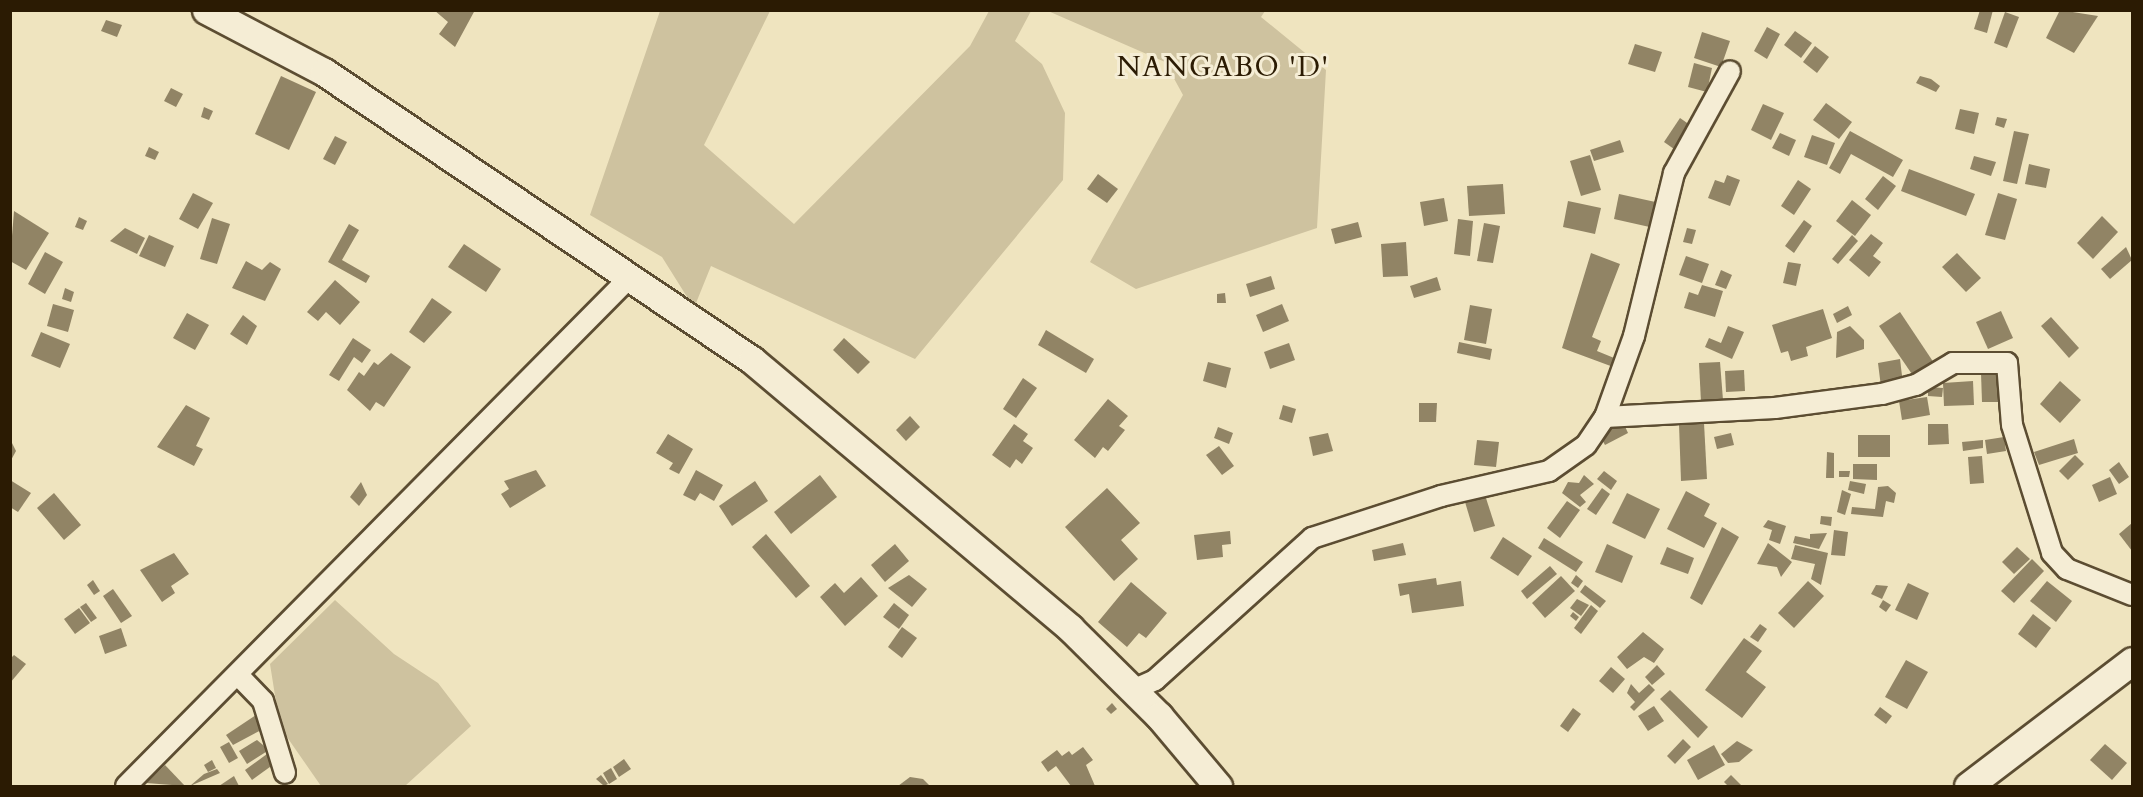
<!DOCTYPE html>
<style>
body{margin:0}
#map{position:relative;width:2143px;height:797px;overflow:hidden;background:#efe4bf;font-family:Cardo,serif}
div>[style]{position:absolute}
.green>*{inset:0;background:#cec29f}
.building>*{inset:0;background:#918465}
.roads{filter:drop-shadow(2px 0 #5c4d32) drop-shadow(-2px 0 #5c4d32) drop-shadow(0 2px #5c4d32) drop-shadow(0 -2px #5c4d32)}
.street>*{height:20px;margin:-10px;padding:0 10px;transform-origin:10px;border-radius:10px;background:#f5edd5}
.secondary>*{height:27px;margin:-13.5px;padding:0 13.5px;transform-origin:13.5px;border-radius:13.5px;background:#f5edd5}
span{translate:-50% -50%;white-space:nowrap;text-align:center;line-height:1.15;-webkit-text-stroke:6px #f5edd5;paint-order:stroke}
.quarter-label{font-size:28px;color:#2b1b03;letter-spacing:1.5px}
.frame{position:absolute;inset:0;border:12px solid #2b1b03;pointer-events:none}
</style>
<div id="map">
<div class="green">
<div style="clip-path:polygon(660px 11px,770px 11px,704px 145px,794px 224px,970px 46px,989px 11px,1031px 11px,1015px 41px,1042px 64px,1065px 113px,1063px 180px,915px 359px,711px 266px,694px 308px,662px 257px,590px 215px)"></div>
<div style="clip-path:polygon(1048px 11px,1265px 11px,1261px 17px,1326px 70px,1317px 228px,1136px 289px,1090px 262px,1183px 95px,1165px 62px)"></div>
<div style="clip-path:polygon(335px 600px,394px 654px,438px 683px,471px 726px,405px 786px,321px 786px,280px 727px,270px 664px)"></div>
</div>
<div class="building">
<div style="clip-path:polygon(434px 10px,475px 10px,455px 47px,439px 34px,448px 22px)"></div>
<div style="clip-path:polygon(1980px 10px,1993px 10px,1987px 33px,1974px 29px)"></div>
<div style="clip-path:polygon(2060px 10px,2098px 16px,2074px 53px,2046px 38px)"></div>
<div style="clip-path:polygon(2005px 12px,2019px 17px,2007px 48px,1994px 43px)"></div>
<div style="clip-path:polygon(106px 20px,122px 25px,117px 37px,101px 31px)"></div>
<div style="clip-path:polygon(1767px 27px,1780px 34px,1767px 59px,1754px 51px)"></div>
<div style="clip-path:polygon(1795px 31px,1812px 43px,1801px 58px,1784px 45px)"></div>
<div style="clip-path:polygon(1702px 32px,1730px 41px,1721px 67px,1694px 58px)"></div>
<div style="clip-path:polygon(1635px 44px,1662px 52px,1655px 72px,1628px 64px)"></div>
<div style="clip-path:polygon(1815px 46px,1829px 57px,1817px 73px,1803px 62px)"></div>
<div style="clip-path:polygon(1694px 63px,1712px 68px,1707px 92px,1688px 87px)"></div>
<div style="clip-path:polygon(281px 76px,316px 92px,289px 150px,255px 134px)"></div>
<div style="clip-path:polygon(1920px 76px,1931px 79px,1940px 86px,1936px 92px,1916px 83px)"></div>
<div style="clip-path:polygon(171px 88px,183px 94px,176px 107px,164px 101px)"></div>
<div style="clip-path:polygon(1826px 103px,1852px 122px,1839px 139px,1813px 120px)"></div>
<div style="clip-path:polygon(1763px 104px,1784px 113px,1771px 140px,1751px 130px)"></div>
<div style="clip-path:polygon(204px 107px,213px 111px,209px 120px,201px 117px)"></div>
<div style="clip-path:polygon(1960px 109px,1979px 113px,1974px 134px,1955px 129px)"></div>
<div style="clip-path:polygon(1997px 117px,2007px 119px,2004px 128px,1995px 125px)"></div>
<div style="clip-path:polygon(1680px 118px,1690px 125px,1674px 149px,1664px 142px)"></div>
<div style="clip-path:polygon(1850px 131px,1903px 160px,1893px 177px,1851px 154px,1840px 174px,1829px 168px)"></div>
<div style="clip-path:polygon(2014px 131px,2029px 134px,2017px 184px,2003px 181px)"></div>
<div style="clip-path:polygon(1780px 133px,1796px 140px,1789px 156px,1772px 148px)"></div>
<div style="clip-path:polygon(1812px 135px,1835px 143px,1827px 165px,1804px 157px)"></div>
<div style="clip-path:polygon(335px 136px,347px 142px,335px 165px,323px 159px)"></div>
<div style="clip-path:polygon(1620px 140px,1624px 152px,1594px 161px,1590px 150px)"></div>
<div style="clip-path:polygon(149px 147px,159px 152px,155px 160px,145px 156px)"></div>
<div style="clip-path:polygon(1590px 155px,1601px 190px,1581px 196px,1570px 161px)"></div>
<div style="clip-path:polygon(1974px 156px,1996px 162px,1991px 176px,1970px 169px)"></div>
<div style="clip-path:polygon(2029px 164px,2050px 169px,2046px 188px,2025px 184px)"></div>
<div style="clip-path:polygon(1909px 169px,1975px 194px,1966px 216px,1901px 191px)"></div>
<div style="clip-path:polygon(1098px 174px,1118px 189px,1107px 203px,1087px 189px)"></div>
<div style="clip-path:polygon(1727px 175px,1740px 180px,1730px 206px,1708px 198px,1715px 180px,1724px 183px)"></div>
<div style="clip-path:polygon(1883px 176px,1896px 186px,1878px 210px,1865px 199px)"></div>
<div style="clip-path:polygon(1798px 180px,1811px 189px,1794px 215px,1781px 206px)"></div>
<div style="clip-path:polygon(1503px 184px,1505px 214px,1469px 216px,1467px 186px)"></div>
<div style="clip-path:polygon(193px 193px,213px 203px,198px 229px,179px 219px)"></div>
<div style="clip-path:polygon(1998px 193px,2017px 199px,2005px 240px,1985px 235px)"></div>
<div style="clip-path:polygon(1619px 194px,1660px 203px,1654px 228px,1614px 219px)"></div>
<div style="clip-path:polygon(1444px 198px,1448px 221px,1424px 226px,1420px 202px)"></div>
<div style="clip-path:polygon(1852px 200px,1871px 215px,1855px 236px,1836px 221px)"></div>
<div style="clip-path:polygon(1568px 201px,1601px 208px,1595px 234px,1563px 227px)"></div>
<div style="clip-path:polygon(14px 211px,49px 233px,26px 270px,10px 261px)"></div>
<div style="clip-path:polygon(2102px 216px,2118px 232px,2093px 259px,2077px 243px)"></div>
<div style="clip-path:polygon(79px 217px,87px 221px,83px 230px,75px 227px)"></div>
<div style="clip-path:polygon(212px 218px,230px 224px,217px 264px,200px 259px)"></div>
<div style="clip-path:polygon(1458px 219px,1473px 221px,1470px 256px,1454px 254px)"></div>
<div style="clip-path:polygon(1804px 220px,1812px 226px,1794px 253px,1785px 246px)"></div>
<div style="clip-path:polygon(1358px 222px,1362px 237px,1335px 244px,1331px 229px)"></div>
<div style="clip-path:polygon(1484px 223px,1500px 226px,1493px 263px,1477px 261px)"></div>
<div style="clip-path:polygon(349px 224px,359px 230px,342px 260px,370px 276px,366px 283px,328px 262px)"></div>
<div style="clip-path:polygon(125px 228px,145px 238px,137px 254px,110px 241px)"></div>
<div style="clip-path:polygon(1687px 228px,1696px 230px,1692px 244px,1683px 242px)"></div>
<div style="clip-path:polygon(1871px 234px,1883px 243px,1873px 256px,1881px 262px,1869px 277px,1849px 260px)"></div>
<div style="clip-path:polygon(149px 235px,174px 246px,165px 267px,139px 256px)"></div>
<div style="clip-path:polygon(1852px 235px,1858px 241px,1838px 264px,1832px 259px)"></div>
<div style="clip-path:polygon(1406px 242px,1408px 276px,1383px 277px,1381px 244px)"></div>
<div style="clip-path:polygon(464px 244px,501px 269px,486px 292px,448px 267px)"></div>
<div style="clip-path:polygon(2126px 247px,2132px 260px,2110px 279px,2101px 269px)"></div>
<div style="clip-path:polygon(45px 252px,63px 262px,45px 294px,28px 284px)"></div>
<div style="clip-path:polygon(1591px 253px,1620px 264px,1592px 337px,1601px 341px,1597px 351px,1619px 360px,1616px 368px,1562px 348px)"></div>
<div style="clip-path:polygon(1957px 253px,1981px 278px,1966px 292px,1942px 267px)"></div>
<div style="clip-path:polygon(1686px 256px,1709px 264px,1702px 283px,1679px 275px)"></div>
<div style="clip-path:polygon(246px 261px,262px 270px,270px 262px,281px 269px,265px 301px,232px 288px)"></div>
<div style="clip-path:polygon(1788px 262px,1801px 264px,1796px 286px,1783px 283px)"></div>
<div style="clip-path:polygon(1721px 270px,1732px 275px,1726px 289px,1715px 285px)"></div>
<div style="clip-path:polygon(1271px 276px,1275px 289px,1250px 297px,1246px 284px)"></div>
<div style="clip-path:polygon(1437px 277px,1441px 290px,1414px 298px,1410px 286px)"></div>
<div style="clip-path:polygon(335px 280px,360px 302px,340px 325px,326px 312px,318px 321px,307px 312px)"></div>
<div style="clip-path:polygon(1702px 285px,1723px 291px,1715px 317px,1684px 308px,1689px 292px,1698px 295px)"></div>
<div style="clip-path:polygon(65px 288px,74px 292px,71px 302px,62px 299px)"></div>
<div style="clip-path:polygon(1225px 293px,1226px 303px,1217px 303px,1217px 294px)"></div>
<div style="clip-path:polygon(432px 298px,452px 312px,424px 343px,409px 332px)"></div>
<div style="clip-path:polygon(53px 304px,74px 310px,68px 332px,47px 326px)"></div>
<div style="clip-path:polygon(1282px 304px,1289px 321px,1263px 332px,1256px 315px)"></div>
<div style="clip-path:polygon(1470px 305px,1492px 309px,1486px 344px,1464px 340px)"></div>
<div style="clip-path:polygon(1848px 306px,1852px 315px,1837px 323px,1833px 314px)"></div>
<div style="clip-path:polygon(1823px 309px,1832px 338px,1806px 347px,1808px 356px,1791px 361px,1788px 351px,1781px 353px,1772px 325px)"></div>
<div style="clip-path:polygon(2001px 311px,2013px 338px,1988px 349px,1976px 322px)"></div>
<div style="clip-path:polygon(1900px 312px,1936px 366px,1916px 380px,1879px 326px)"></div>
<div style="clip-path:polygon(187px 313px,209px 325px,195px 350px,173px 338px)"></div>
<div style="clip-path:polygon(243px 315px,257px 326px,247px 345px,230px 334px)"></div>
<div style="clip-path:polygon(2051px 317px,2079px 348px,2069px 358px,2041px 326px)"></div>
<div style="clip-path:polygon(1728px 326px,1744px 332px,1732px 359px,1705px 347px,1709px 338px,1721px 343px)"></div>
<div style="clip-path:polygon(1850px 326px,1864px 340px,1864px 349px,1836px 358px,1837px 332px)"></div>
<div style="clip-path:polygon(1046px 330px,1094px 359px,1086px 373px,1038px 345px)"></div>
<div style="clip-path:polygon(41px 332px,70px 344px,60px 368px,31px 356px)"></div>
<div style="clip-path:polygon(353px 338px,371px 350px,362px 363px,354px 357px,339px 381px,329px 375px)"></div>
<div style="clip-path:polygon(844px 338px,870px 362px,858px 374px,833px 350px)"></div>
<div style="clip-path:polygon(1459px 342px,1492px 349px,1490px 360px,1457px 353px)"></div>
<div style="clip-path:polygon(1289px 343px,1295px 360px,1270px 369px,1264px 352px)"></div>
<div style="clip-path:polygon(391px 353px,411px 367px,384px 407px,376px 402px,370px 411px,347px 390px,359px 372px,364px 376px,374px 362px,378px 365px)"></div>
<div style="clip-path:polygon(1900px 359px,1903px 384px,1881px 387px,1878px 363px)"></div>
<div style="clip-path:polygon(1208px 362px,1231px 368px,1226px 388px,1203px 381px)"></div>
<div style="clip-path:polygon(1720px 362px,1723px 400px,1701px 402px,1699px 363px)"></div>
<div style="clip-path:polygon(1744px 370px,1745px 391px,1726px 392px,1725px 371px)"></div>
<div style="clip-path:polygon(1981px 373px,2000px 373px,2000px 402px,1982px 402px)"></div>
<div style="clip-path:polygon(1023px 378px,1037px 388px,1016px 418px,1003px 409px)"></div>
<div style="clip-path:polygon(1973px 381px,1974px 405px,1944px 406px,1943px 383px)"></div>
<div style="clip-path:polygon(2060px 381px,2081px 400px,2060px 423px,2040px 404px)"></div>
<div style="clip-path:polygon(1928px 387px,1943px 388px,1942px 397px,1928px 396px)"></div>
<div style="clip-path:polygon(1927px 397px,1930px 415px,1902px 420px,1899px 401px)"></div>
<div style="clip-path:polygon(1108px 399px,1128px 416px,1119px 426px,1125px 430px,1108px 451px,1103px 447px,1095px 458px,1074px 440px)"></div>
<div style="clip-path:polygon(1419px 403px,1437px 403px,1436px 422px,1419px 422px)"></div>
<div style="clip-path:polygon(186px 405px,210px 418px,196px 446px,203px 449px,194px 466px,157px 447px)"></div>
<div style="clip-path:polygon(1283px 405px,1296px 409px,1292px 423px,1279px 419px)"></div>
<div style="clip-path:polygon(910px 416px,920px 427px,906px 441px,896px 430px)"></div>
<div style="clip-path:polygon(1623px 422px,1628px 433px,1605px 445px,1599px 434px)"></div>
<div style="clip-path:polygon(1704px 423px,1707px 479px,1681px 481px,1679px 424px)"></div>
<div style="clip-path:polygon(1014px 424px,1028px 434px,1023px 441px,1033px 448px,1022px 464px,1016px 459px,1010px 468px,992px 455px)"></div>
<div style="clip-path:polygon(1928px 424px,1948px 424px,1949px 444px,1928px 445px)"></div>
<div style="clip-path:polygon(1218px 427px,1233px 433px,1229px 444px,1214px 438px)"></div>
<div style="clip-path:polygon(1328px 433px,1333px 451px,1313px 456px,1309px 437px)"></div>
<div style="clip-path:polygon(1731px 433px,1734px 445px,1717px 449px,1714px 437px)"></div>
<div style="clip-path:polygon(668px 434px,693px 449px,679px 474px,669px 469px,673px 463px,656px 453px)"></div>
<div style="clip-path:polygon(1858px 435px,1890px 435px,1890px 457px,1858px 457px)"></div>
<div style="clip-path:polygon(2004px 437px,2006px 451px,1987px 454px,1985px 440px)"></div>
<div style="clip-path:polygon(10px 439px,16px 451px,10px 462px)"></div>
<div style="clip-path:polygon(2074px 439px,2078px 453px,2039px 465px,2034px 452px)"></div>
<div style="clip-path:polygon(1477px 440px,1499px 442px,1496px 467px,1474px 465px)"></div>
<div style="clip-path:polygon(1983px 440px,1983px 448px,1963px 451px,1962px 442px)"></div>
<div style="clip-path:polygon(1219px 446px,1234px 466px,1222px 475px,1206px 455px)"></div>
<div style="clip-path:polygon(1827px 452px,1834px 453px,1834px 478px,1826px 478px)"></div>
<div style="clip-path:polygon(2075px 455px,2084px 464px,2068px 480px,2059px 471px)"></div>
<div style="clip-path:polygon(1982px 456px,1984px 483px,1970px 484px,1968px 457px)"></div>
<div style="clip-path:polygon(2119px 462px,2129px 477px,2119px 484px,2109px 470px)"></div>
<div style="clip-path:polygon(1853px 464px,1877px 464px,1877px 480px,1853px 479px)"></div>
<div style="clip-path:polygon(536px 470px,546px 486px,510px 508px,501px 494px,509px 489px,504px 481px)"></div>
<div style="clip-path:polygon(696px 470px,723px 485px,714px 501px,700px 493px,695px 501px,683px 495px)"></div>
<div style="clip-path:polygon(1604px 471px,1617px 481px,1611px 490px,1597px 479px)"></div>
<div style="clip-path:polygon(1839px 471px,1850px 471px,1849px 477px,1839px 477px)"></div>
<div style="clip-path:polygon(820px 475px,837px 497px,791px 534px,774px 512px)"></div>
<div style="clip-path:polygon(1584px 475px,1594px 484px,1580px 495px,1586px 502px,1580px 507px,1562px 493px,1568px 482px,1579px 483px)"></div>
<div style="clip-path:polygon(2110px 477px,2117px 494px,2099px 502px,2092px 485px)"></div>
<div style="clip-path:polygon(10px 480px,31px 493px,18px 512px,10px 507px)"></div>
<div style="clip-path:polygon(755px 481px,768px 501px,732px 526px,719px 506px)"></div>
<div style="clip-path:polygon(1850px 481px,1866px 484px,1864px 494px,1848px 490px)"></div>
<div style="clip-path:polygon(361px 482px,367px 495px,359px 506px,350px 497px)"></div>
<div style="clip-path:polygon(1888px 486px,1896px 493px,1894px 503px,1886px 501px,1883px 517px,1851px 514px,1852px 507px,1875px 509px,1878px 487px)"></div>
<div style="clip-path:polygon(1107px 488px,1140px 523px,1121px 540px,1138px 559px,1114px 581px,1065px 527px)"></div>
<div style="clip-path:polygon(1602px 488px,1610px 494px,1596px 515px,1587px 509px)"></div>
<div style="clip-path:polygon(1842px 490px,1851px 494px,1845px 515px,1837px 512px)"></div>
<div style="clip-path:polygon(1686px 491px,1710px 504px,1704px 516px,1717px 523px,1704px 548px,1667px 529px)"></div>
<div style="clip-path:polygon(54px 493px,81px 525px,64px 540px,37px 508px)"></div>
<div style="clip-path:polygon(1627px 493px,1660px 509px,1645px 539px,1612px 523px)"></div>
<div style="clip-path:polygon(1485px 495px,1495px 526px,1474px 532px,1465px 502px)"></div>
<div style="clip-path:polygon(1567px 501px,1580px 510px,1560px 538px,1547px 528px)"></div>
<div style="clip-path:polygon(1821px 516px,1832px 517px,1831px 526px,1820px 524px)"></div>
<div style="clip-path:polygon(1768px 520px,1786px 526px,1780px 544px,1769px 540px,1772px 530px,1763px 527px)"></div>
<div style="clip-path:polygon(2132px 523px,2132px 551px,2119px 534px)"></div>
<div style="clip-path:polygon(1722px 527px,1739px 537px,1702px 605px,1690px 598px)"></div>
<div style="clip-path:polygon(1834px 530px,1848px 532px,1845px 556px,1831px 555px)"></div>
<div style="clip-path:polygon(1230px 531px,1231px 544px,1222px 545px,1223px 557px,1197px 560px,1194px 535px)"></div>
<div style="clip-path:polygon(1827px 533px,1819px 549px,1793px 543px,1795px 536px,1810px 539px,1810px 534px)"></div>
<div style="clip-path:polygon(766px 534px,810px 586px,796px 598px,752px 547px)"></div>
<div style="clip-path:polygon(1503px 537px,1532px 556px,1518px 576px,1490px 558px)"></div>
<div style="clip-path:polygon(1544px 538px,1583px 562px,1576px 572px,1538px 548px)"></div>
<div style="clip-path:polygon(1403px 543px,1406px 555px,1374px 561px,1372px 550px)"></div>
<div style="clip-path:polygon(1768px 543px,1792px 562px,1781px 577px,1777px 567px,1757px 564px)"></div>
<div style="clip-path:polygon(895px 544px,909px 561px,885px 582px,871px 565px)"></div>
<div style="clip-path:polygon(1607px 544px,1633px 556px,1622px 583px,1595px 572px)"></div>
<div style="clip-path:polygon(1795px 545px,1828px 553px,1821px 585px,1811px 579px,1815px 564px,1791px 559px)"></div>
<div style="clip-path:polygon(1667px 547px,1694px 558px,1688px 574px,1660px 564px)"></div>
<div style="clip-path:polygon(2017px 547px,2030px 559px,2014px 574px,2002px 562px)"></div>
<div style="clip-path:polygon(174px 553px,189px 574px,171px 586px,175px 593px,162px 602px,140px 570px)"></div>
<div style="clip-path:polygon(2032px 559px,2044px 571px,2014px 603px,2001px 591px)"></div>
<div style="clip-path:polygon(1550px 566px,1557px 574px,1527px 599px,1521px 591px)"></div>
<div style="clip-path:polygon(909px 575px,927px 589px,912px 607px,888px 588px)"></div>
<div style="clip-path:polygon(1576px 575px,1583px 581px,1578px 588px,1571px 583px)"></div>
<div style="clip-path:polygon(1561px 576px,1575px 591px,1545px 618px,1532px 603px)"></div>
<div style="clip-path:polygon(861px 577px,878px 596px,845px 626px,820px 597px,835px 583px,844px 593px)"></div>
<div style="clip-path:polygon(1436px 578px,1437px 585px,1461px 581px,1464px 606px,1412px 613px,1409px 594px,1400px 596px,1398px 584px)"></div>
<div style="clip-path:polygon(93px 580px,100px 591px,94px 595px,87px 585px)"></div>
<div style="clip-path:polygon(1808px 581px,1824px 596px,1794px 628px,1778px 613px)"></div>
<div style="clip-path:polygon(2047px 581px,2072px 601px,2056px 622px,2030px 601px)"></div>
<div style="clip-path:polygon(1131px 582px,1167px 613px,1146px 638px,1139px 633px,1127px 647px,1098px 622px)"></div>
<div style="clip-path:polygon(1908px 583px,1929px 593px,1917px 620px,1895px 610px)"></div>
<div style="clip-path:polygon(1585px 585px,1606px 601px,1600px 608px,1580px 592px)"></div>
<div style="clip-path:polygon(1876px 585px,1888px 586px,1882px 599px,1871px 594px)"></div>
<div style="clip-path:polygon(113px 589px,132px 616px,121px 623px,103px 596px)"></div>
<div style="clip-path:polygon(1577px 599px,1589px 605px,1581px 616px,1570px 608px)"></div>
<div style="clip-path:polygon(1883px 600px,1891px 605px,1886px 612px,1879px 607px)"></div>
<div style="clip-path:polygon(86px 603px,97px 618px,91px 622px,80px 607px)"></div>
<div style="clip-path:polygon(894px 603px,909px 615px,899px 629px,883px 617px)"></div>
<div style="clip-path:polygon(1591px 605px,1598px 611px,1581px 634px,1574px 628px)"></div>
<div style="clip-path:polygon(79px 608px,90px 623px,75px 634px,64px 619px)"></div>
<div style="clip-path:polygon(1573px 612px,1579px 617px,1576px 621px,1570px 616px)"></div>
<div style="clip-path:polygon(2033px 614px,2051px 628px,2036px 648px,2018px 634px)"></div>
<div style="clip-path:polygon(1760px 624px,1767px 629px,1758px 642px,1750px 637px)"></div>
<div style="clip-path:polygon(902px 627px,917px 638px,902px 658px,888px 647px)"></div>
<div style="clip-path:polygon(121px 628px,127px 646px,105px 654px,99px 636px)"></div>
<div style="clip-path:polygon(1643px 632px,1664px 649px,1654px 663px,1644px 657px,1627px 669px,1617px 657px)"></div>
<div style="clip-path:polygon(1744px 638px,1762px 651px,1746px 672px,1766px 687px,1742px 718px,1705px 690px)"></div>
<div style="clip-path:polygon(14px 655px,26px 664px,10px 683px,10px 659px)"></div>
<div style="clip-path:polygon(1906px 660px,1928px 672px,1907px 709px,1885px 697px)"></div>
<div style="clip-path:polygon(1657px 665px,1665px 674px,1652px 685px,1645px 677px)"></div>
<div style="clip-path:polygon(1611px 667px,1625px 679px,1613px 693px,1599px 681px)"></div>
<div style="clip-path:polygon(1631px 684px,1639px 693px,1649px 684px,1655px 690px,1634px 711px,1630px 707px,1635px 702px,1627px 693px)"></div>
<div style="clip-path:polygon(1670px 690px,1708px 727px,1698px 738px,1660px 699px)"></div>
<div style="clip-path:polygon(1112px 703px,1117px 709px,1111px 714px,1106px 709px)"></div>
<div style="clip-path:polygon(1654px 706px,1664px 721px,1648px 731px,1638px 716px)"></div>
<div style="clip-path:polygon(1880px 707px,1892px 716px,1886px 724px,1874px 715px)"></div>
<div style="clip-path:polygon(1573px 708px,1581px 714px,1568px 732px,1560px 726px)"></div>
<div style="clip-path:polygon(256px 715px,265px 728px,233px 745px,226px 735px)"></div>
<div style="clip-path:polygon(1683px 739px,1691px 747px,1675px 764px,1667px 756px)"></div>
<div style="clip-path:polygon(257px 740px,269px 750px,247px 764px,239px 751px)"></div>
<div style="clip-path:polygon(1737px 741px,1753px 750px,1739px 762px,1728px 763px,1721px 754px)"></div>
<div style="clip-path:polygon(229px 742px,238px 758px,229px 763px,220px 747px)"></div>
<div style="clip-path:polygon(2105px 744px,2127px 763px,2112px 780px,2090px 760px)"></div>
<div style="clip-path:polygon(1714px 745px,1725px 765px,1698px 780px,1687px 760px)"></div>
<div style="clip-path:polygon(1083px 747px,1093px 760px,1086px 765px,1095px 786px,1071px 786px,1056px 766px,1048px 772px,1041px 762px,1057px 750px,1062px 756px,1069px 751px,1072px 755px)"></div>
<div style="clip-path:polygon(267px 754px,274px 764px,252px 780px,245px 770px)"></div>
<div style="clip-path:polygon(624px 759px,631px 769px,619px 777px,613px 767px)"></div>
<div style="clip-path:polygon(212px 760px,216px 768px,208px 772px,204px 765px)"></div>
<div style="clip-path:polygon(165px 765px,185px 786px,146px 783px)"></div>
<div style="clip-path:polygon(611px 768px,617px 779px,609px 784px,603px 773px)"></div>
<div style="clip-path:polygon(217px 769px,220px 773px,190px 786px,204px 774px)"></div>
<div style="clip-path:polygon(601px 775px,608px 784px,604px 786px,596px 779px)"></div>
<div style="clip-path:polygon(1731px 775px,1742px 786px,1728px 786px,1724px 782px)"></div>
<div style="clip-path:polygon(234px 776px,239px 786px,219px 786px)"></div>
<div style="clip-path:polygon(910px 777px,923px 779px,930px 786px,898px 786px)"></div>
</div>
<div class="roads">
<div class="street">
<div style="left:1605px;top:417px;width:86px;rotate:-70.3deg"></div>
<div style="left:1634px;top:336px;width:168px;rotate:-76.2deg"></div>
<div style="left:1674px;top:173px;width:116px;rotate:-61.2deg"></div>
<div style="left:238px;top:675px;width:36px;rotate:46deg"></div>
<div style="left:263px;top:701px;width:75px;rotate:73deg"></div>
<div style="left:1133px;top:690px;width:24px;rotate:-24deg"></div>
<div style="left:1155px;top:680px;width:212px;rotate:-42.1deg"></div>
<div style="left:1312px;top:538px;width:136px;rotate:-18deg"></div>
<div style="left:1441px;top:496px;width:111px;rotate:-13deg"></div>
<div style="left:1549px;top:471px;width:45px;rotate:-35.1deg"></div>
<div style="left:1586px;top:445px;width:34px;rotate:-56deg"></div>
<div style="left:1605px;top:417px;width:170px;rotate:-3deg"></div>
<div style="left:1775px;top:408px;width:108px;rotate:-7.5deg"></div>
<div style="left:1882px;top:394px;width:35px;rotate:-15deg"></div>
<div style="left:1916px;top:385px;width:43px;rotate:-30.7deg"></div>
<div style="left:1953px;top:363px;width:54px"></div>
<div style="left:2007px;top:363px;width:62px;rotate:85.4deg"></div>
<div style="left:2012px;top:425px;width:134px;rotate:72.6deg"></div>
<div style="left:2052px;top:553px;width:22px;rotate:47deg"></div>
<div style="left:2067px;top:569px;width:70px;rotate:21.8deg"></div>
<div style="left:126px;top:786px;width:716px;rotate:-45.28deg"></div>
</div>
<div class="secondary">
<div style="left:206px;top:10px;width:133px;rotate:27.7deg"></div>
<div style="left:324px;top:72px;width:516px;rotate:33.94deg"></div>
<div style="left:752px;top:360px;width:416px;rotate:40.1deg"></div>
<div style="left:1070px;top:628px;width:125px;rotate:44.7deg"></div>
<div style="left:1159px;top:716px;width:92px;rotate:49.9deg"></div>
<div style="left:1968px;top:786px;width:206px;rotate:-37.3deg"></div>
</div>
</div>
<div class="quarter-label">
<span style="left:1223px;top:67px">NANGABO 'D'</span>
</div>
<div class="frame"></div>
</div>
